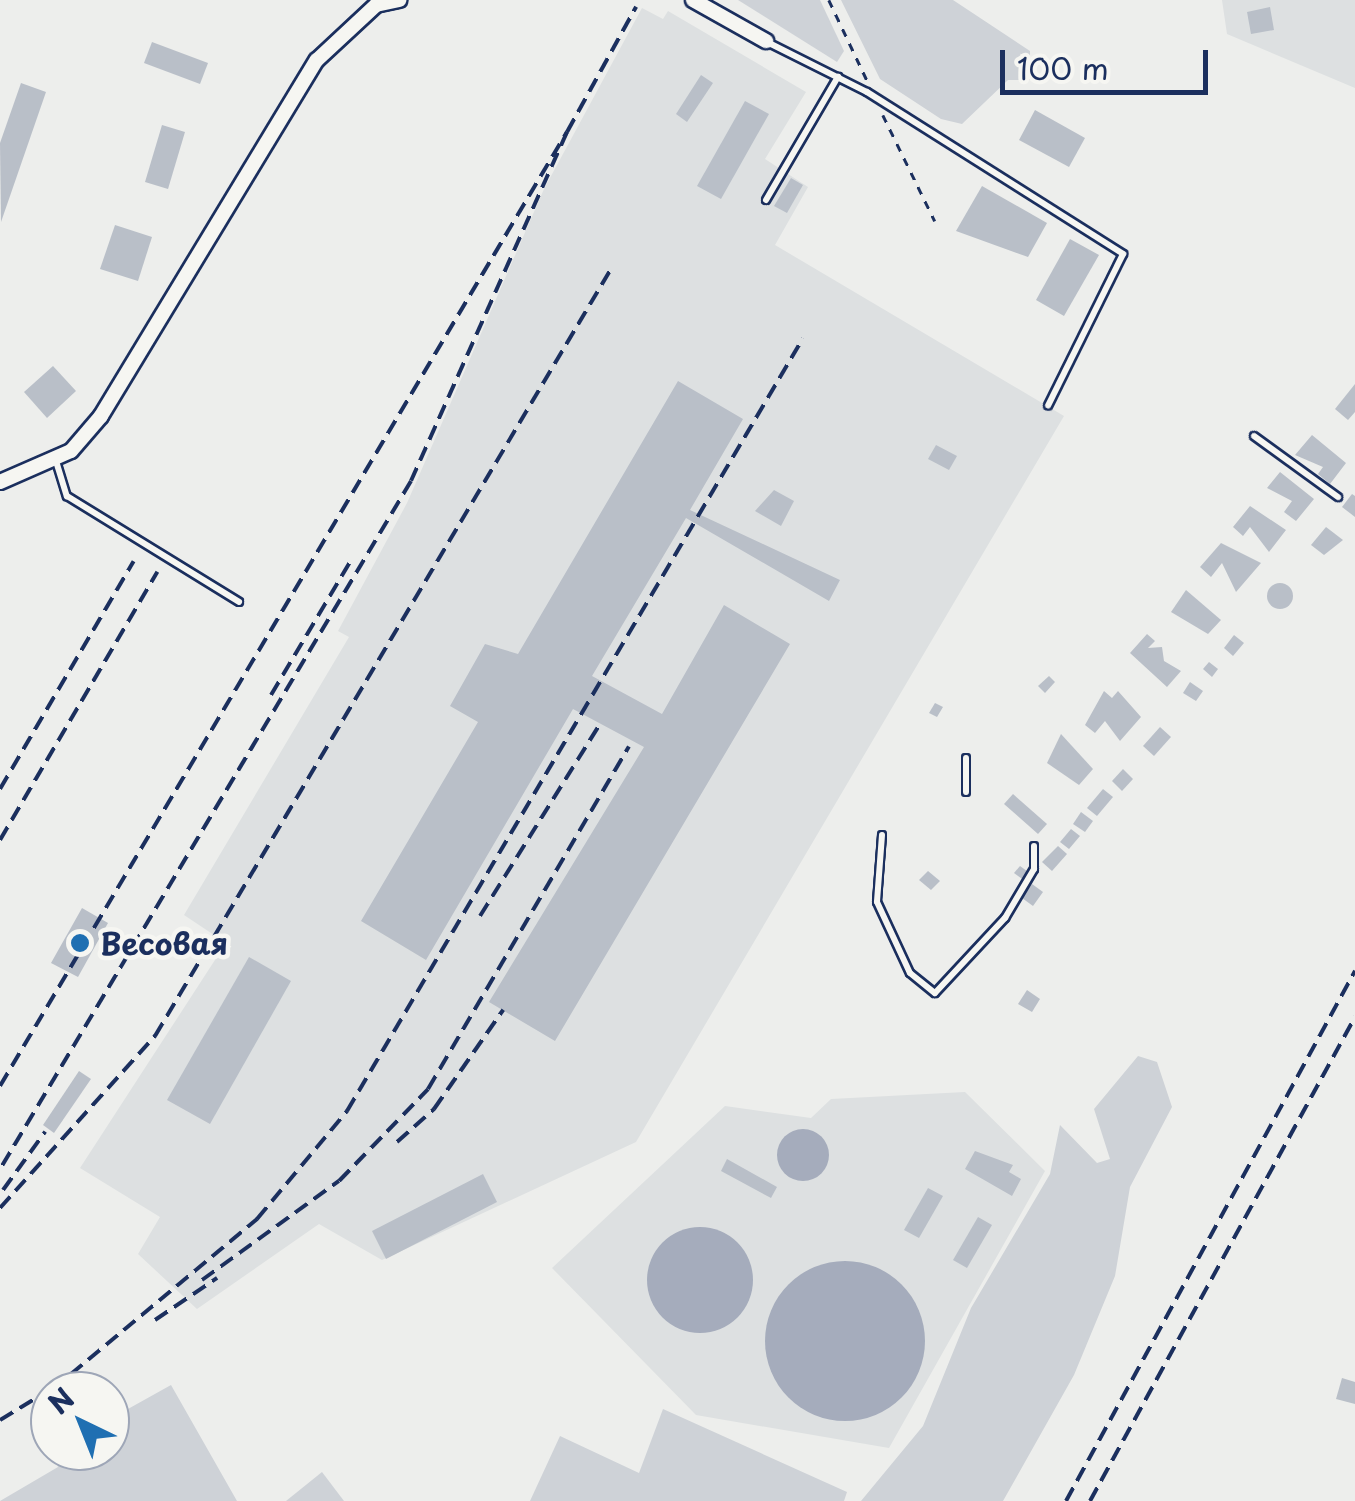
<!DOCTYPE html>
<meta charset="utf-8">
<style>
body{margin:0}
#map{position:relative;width:1355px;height:1501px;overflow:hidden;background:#edeeec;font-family:"Playpen Sans",sans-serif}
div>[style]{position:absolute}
.built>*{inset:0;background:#dde0e1}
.green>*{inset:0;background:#ced2d7}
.water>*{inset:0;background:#a5acbc}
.round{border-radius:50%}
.building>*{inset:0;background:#b9bfc8}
.path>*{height:2.5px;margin-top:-1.25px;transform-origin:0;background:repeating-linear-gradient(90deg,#1b2f5e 0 8px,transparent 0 16px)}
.roads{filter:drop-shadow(2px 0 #1b2f5e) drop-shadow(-2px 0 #1b2f5e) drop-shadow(0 2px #1b2f5e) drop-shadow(0 -2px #1b2f5e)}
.lane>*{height:6px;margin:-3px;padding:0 3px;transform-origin:3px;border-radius:3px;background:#f6f6f2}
.street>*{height:14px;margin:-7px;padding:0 7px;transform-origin:7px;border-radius:7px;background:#f6f6f2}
.rail>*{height:4px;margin-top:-2px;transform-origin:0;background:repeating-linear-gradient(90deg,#1b2f5e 0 15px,transparent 0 23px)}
.dots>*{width:28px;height:28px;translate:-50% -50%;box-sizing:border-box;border:5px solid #f6f6f2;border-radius:50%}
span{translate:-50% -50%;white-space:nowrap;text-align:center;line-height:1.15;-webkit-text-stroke:9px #f6f6f2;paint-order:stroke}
.poi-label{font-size:30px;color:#1b2f5e;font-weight:700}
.left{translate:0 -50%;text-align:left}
.north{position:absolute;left:30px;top:1371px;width:100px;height:100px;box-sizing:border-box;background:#f6f6f2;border:2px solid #9ea6b7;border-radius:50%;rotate:317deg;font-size:28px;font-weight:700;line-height:40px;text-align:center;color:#1b2f5e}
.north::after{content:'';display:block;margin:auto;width:35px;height:45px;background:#1f6fb2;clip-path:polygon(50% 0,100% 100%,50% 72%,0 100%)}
.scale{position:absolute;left:1000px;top:50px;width:208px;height:45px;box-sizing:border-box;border:5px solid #1b2f5e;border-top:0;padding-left:12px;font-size:30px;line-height:35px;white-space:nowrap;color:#1b2f5e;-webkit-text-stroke:8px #f6f6f2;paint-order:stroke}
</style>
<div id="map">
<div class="built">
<div style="clip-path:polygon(1222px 0,1355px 0,1355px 88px,1227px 34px)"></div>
<div style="clip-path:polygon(642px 8px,663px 19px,668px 11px,806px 92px,765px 159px,808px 187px,775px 245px,1064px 416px,636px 1142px,382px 1260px,319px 1224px,197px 1309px,138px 1254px,160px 1217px,80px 1168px,226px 943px,184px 915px,349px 637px,338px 631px,407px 503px,544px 189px)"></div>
<div style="clip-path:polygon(965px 1092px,1045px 1171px,889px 1448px,696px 1415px,552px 1268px,725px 1106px,811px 1118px,831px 1099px)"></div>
</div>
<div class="green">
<div style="clip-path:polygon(738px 0,820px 0,844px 51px,837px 62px)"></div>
<div style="clip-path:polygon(841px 0,953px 0,1030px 51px,1030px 80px,1008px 80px,962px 124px,941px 119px,880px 79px)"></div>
<div style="clip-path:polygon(1138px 1056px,1157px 1062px,1172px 1107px,1130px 1187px,1115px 1276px,1074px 1375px,1003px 1501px,861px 1501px,923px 1426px,971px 1308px,1050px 1174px,1060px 1125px,1097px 1163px,1110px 1159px,1094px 1109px)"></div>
<div style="clip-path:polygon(171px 1385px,237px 1501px,0 1501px,58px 1467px,53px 1451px,110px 1451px,110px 1419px)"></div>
<div style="clip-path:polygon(663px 1409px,847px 1492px,844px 1501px,530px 1501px,560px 1436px,639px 1473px)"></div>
<div style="clip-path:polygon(322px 1472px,344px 1501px,286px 1501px)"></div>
</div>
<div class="water">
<div class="round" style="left:777px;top:1129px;width:52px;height:52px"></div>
<div class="round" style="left:647px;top:1227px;width:106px;height:106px"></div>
<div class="round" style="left:765px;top:1261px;width:160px;height:160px"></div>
</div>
<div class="building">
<div style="clip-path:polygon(1270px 7px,1274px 30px,1251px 34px,1247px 12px)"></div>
<div style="clip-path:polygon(152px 42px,208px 63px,200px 84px,144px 63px)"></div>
<div style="clip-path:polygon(701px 75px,713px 83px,687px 122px,676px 114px)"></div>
<div style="clip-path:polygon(21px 83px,46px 92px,1px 222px,0 143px)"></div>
<div style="clip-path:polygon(745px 101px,769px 114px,721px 199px,697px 186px)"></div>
<div style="clip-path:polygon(1035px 110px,1085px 138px,1069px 167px,1019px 140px)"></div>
<div style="clip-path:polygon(162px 125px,185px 132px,168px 189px,145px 182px)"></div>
<div style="clip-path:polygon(791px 178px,803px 185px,787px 213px,774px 206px)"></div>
<div style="clip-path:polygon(982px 186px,1047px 223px,1028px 257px,956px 231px)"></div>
<div style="clip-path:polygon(115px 225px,152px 237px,138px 281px,100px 269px)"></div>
<div style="clip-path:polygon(1070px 239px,1099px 255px,1064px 316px,1036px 300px)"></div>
<div style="clip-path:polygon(53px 366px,76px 391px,47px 418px,24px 392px)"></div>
<div style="clip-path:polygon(678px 381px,743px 419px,690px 510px,840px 580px,829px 601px,686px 518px,592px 676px,662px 714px,724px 605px,790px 644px,555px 1041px,489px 1002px,644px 747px,573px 709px,426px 960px,361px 921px,478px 722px,450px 706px,485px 644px,518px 654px)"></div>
<div style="clip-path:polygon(1355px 384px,1355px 412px,1348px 420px,1335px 409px)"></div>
<div style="clip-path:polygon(1312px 435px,1346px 463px,1330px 484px,1318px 474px,1323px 467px,1295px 455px)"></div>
<div style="clip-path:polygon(936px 445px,957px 456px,949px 470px,928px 459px)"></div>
<div style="clip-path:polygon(1280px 472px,1314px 499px,1296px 521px,1284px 512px,1292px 501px,1267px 488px)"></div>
<div style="clip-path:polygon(774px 490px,794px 501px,781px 526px,755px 511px)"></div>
<div style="clip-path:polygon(1352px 494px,1355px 496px,1355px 517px,1342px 507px)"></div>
<div style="clip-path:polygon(1250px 506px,1286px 530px,1269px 552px,1250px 527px,1243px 536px,1233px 527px)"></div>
<div style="clip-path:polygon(1326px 527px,1343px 540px,1324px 555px,1311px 545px)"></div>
<div style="clip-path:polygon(1221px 543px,1261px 563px,1236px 592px,1222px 563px,1211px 577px,1200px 567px)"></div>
<div class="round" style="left:1267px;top:583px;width:26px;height:26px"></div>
<div style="clip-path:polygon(1186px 590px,1221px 620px,1208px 634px,1171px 612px)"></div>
<div style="clip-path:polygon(1147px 634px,1155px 641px,1148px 648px,1162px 647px,1164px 661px,1181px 671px,1167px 687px,1130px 653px)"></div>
<div style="clip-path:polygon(1234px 635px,1244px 643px,1233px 656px,1224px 648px)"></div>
<div style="clip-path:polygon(1209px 662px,1218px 669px,1212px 677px,1203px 669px)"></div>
<div style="clip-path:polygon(1049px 676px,1055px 682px,1045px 693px,1038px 686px)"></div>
<div style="clip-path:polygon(1190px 682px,1203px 691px,1196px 701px,1183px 693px)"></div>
<div style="clip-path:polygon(1104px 691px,1112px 698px,1118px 691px,1141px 717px,1120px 741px,1105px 721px,1095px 733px,1085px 725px)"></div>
<div style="clip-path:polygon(935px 703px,943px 707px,937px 717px,929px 713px)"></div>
<div style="clip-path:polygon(1160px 727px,1171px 737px,1154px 756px,1143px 746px)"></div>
<div style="clip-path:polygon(1061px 734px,1093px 769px,1079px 785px,1047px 763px)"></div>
<div style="clip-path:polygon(1123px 769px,1133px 779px,1122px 791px,1112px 781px)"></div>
<div style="clip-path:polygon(1103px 789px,1113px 797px,1097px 816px,1087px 808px)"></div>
<div style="clip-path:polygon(1013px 794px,1047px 824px,1038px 834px,1004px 804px)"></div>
<div style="clip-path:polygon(1081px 812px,1093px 821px,1085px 832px,1073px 824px)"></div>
<div style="clip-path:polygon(1071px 829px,1080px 836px,1069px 849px,1060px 842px)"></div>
<div style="clip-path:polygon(1058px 846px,1067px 854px,1052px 871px,1042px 862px)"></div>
<div style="clip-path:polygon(1020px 866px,1031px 874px,1025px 881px,1014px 873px)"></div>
<div style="clip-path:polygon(928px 871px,940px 881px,931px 890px,919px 880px)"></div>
<div style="clip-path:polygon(1032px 884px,1043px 892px,1033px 906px,1022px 898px)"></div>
<div style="clip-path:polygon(82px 908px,108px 923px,78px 977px,51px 963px)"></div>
<div style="clip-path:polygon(249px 957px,291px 981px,210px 1124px,167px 1100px)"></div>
<div style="clip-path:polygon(1027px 990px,1040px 999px,1032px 1012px,1018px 1004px)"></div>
<div style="clip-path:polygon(79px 1071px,91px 1079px,54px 1133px,43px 1125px)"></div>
<div style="clip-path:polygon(975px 1151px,1013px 1165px,1009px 1172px,1021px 1179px,1012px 1196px,965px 1169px)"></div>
<div style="clip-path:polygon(727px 1159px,777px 1187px,771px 1198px,721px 1171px)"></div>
<div style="clip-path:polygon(483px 1174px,497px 1202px,386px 1259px,372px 1231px)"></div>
<div style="clip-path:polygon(928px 1188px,943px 1196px,919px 1238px,904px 1230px)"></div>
<div style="clip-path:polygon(978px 1217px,992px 1225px,967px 1268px,953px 1260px)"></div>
<div style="clip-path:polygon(1342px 1378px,1355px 1382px,1355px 1404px,1336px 1399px)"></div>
</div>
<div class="path">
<div style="left:829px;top:0;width:89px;rotate:64.6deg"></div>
<div style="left:883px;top:115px;width:118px;rotate:63.9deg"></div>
</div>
<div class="roads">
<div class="lane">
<div style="left:767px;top:42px;width:112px;rotate:26.6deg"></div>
<div style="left:867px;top:92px;width:303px;rotate:32.3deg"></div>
<div style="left:1123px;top:254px;width:169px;rotate:116.3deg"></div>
<div style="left:766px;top:200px;width:143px;rotate:-59.7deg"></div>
<div style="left:1254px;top:436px;width:104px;rotate:36deg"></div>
<div style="left:56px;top:461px;width:37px;rotate:73deg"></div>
<div style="left:67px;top:496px;width:202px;rotate:31.6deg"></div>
<div style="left:966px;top:792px;width:34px;rotate:-90deg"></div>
<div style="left:882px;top:835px;width:67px;rotate:94.3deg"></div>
<div style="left:877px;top:902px;width:78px;rotate:65.1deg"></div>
<div style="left:910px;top:973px;width:32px;rotate:39deg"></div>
<div style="left:935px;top:993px;width:103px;rotate:-47deg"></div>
<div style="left:1005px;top:918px;width:57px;rotate:-59.4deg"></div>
<div style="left:1034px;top:869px;width:23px;rotate:-90deg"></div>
</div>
<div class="street">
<div style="left:693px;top:0;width:84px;rotate:29.3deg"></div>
<div style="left:0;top:482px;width:77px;rotate:-23.6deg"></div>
<div style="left:71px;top:451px;width:46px;rotate:-49.4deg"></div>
<div style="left:101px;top:416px;width:416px;rotate:-58.8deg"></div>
<div style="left:317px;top:60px;width:81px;rotate:-43deg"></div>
<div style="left:376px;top:5px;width:24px;rotate:-12deg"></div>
</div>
</div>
<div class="rail">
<div style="left:567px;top:132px;width:143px;rotate:-61.1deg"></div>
<div style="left:271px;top:695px;width:155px;rotate:-59.3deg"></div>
<div style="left:0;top:789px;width:264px;rotate:-59.6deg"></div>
<div style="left:0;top:840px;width:311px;rotate:-59.6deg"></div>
<div style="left:480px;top:916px;width:223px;rotate:-58deg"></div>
<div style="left:0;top:1086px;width:1110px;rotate:-59.28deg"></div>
<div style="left:567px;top:132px;width:382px;rotate:114.1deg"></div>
<div style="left:411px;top:481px;width:801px;rotate:120.85deg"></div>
<div style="left:397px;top:1142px;width:50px;rotate:-41.7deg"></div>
<div style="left:434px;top:1109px;width:121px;rotate:-55.1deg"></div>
<div style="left:3px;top:1190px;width:72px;rotate:-54.1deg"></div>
<div style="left:0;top:1208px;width:232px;rotate:-48deg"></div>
<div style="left:155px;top:1036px;width:892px;rotate:-59.27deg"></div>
<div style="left:202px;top:1280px;width:169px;rotate:-35.9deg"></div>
<div style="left:339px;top:1181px;width:128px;rotate:-45.9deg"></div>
<div style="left:428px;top:1089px;width:397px;rotate:-59.6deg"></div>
<div style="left:155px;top:1320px;width:75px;rotate:-34.1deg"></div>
<div style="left:53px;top:1389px;width:266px;rotate:-39.8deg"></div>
<div style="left:257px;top:1219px;width:141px;rotate:-50.2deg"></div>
<div style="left:347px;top:1111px;width:897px;rotate:-59.46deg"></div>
<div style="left:0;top:1420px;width:75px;rotate:-31.4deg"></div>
<div style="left:1066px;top:1501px;width:604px;rotate:-61.4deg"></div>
<div style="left:1090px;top:1501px;width:552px;rotate:-61.3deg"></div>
</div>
<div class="dots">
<div style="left:80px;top:943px;background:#1f6fb2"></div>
</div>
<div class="poi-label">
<span class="left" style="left:100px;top:943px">Весовая</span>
</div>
<div class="north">N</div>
<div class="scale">100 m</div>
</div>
